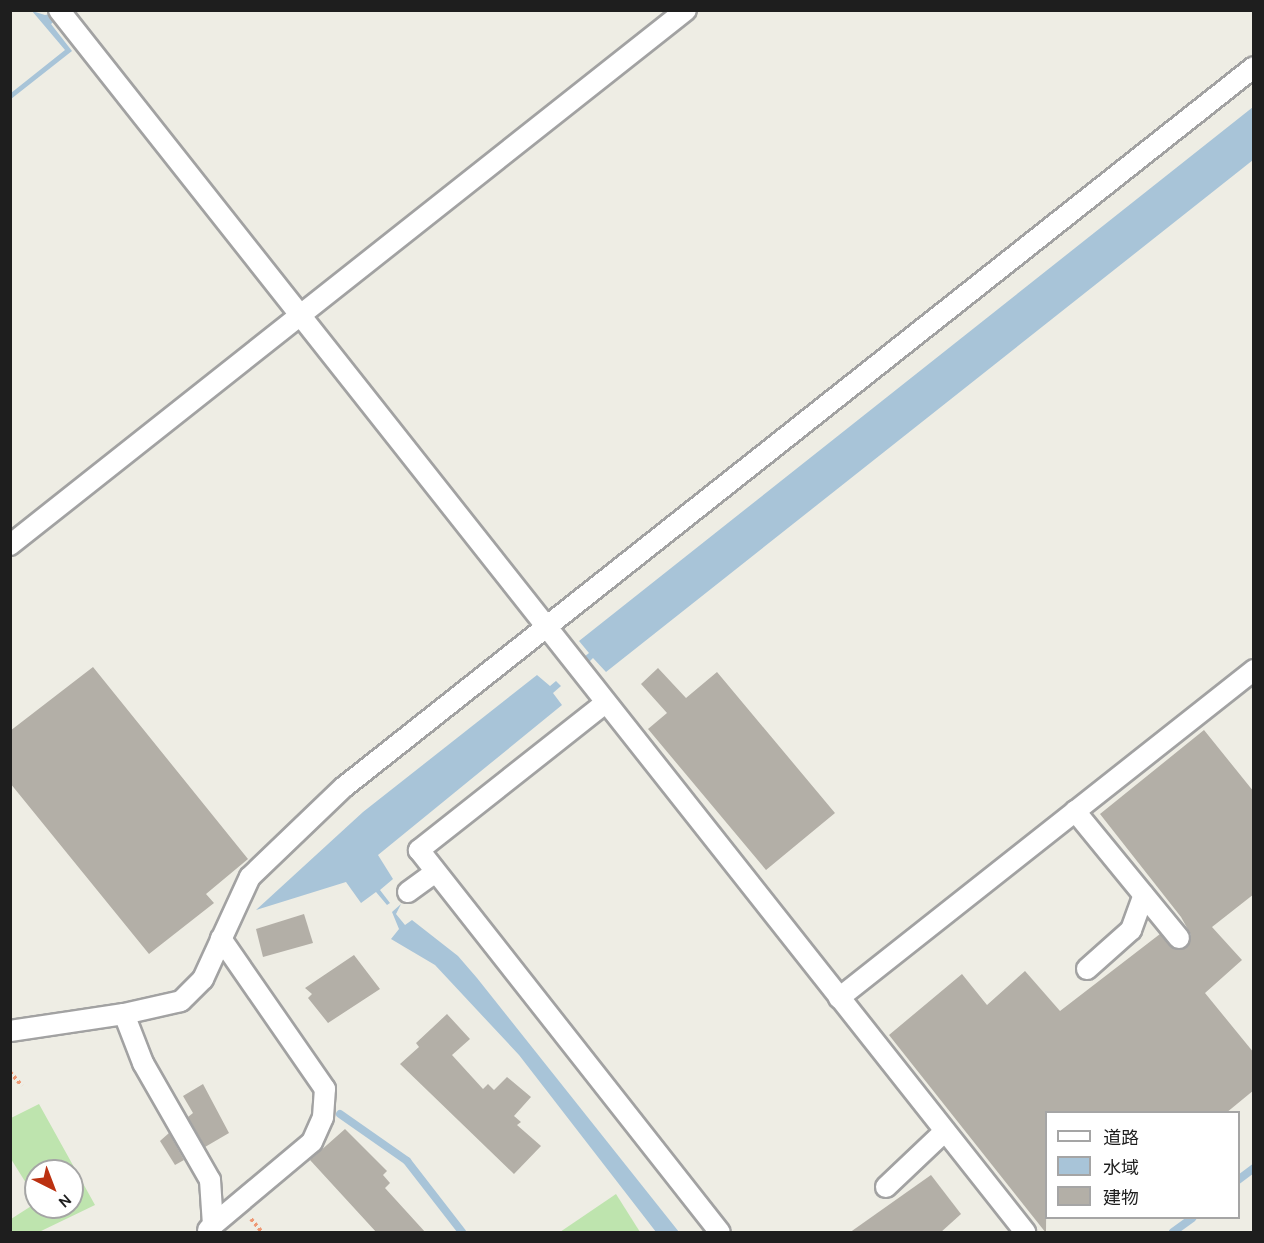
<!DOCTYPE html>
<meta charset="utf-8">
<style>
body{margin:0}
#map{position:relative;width:1264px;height:1243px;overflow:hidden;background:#eeede4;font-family:Karla,"Noto Sans JP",sans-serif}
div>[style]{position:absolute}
.grass>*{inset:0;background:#bee4ae}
.water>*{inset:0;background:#a8c4d8}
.stream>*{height:8px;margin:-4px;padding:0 4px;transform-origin:4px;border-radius:4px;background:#a8c4d8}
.building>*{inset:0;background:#b3afa7}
.path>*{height:4px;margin-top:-2px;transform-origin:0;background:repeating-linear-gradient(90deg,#ee9975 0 3px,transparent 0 6px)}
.roads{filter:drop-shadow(2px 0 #a2a2a2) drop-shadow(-2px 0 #a2a2a2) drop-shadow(0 2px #a2a2a2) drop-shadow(0 -2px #a2a2a2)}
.street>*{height:20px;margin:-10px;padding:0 10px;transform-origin:10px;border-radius:10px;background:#fff}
span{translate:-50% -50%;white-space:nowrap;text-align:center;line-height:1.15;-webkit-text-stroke:4.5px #fff;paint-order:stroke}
.frame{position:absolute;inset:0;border:12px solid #1e1e1e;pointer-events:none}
.legend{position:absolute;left:1045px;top:1111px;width:195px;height:108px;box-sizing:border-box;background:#fff;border:2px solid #a5a5a5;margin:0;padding:8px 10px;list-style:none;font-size:18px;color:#1e1e1e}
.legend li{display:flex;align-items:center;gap:12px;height:30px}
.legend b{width:30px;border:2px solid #a5a5a5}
.north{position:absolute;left:24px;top:1159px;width:60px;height:60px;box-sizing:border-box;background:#fff;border:2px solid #a5a5a5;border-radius:50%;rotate:138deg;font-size:16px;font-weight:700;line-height:24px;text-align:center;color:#1e1e1e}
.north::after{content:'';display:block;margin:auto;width:21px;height:27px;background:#bb3111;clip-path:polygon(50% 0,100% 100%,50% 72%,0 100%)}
</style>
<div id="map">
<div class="grass">
<div style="clip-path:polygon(39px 1104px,95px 1205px,39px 1232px,11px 1232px,11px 1219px,36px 1203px,36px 1207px,72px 1207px,72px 1171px,36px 1171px,36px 1199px,11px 1159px,11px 1118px)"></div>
<div style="clip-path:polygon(616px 1194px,640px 1232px,560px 1232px)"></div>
</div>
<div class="water">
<div style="clip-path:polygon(32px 11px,45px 15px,66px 11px,51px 24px,72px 51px,11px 99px,11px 93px,65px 50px)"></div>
<div style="clip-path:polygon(1253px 107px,1253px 160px,606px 672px,593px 658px,589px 662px,584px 657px,589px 653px,579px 641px)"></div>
<div style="clip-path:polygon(537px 675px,550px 686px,556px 681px,561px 686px,553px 693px,562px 705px,378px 855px,393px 879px,380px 890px,390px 903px,387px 905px,376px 892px,361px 903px,346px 882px,256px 910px,363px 812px)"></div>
<div style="clip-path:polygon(401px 904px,396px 914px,405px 925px,412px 920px,458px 956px,477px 978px,679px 1232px,656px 1232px,519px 1055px,435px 965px,391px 939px,399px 929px,392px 912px)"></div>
</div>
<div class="stream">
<div style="left:340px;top:1114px;width:82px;rotate:35deg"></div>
<div style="left:407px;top:1161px;width:90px;rotate:52.2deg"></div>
<div style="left:1238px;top:1180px;width:20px;rotate:-37deg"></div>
<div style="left:1173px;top:1232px;width:24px;rotate:-36deg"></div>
</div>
<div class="building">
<div style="clip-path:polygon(93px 667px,248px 859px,206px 894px,214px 903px,149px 954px,10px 783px,10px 731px)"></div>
<div style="clip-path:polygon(658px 668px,686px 698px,717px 672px,835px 813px,766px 870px,648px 729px,667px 713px,641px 684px)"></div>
<div style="clip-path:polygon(1204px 730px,1254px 792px,1254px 894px,1212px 927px,1242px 960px,1205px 993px,1254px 1053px,1254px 1090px,1226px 1113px,1047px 1113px,1046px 1233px,889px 1035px,962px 974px,987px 1005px,1025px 971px,1060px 1011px,1160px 934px,1174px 949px,1187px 947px,1191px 935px,1181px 917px,1100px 814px)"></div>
<div style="clip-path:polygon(304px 914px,313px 943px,263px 957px,256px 929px)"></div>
<div style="clip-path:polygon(354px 955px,380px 989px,328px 1023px,308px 998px,312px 994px,305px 988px)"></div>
<div style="clip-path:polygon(447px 1014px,470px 1039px,452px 1055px,483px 1089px,488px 1084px,494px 1090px,507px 1077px,531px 1097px,514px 1116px,521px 1122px,517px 1125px,541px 1146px,514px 1174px,400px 1064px,419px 1047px,416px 1043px)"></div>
<div style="clip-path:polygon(203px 1084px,229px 1133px,205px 1147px,188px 1117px,193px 1113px,183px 1096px)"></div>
<div style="clip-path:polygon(345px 1129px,387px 1171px,383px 1175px,390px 1183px,385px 1188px,426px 1233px,377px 1233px,310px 1160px)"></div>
<div style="clip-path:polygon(169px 1133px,184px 1160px,175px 1165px,160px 1141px)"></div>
<div style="clip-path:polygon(931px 1175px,961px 1214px,940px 1233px,849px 1233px)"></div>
</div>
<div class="path">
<div style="left:10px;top:1072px;width:18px;rotate:49deg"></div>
<div style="left:251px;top:1219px;width:17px;rotate:50deg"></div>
</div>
<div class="roads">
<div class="street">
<div style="left:59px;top:10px;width:1558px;rotate:51.67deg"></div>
<div style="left:10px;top:545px;width:862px;rotate:-38.36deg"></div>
<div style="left:604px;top:704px;width:236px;rotate:141.7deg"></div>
<div style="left:419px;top:850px;width:486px;rotate:51.8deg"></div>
<div style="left:1075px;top:811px;width:164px;rotate:50.7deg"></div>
<div style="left:408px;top:892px;width:34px;rotate:-36deg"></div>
<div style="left:1087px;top:969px;width:59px;rotate:-41.6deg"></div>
<div style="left:1131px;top:930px;width:37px;rotate:-70deg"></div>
<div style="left:839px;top:998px;width:529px;rotate:-38.32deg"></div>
<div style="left:124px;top:1014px;width:53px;rotate:68.8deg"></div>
<div style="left:143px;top:1063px;width:135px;rotate:60.2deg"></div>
<div style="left:210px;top:1180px;width:45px;rotate:86.2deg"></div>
<div style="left:213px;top:1225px;width:7px;rotate:135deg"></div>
<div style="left:10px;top:1031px;width:115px;rotate:-8.5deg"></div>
<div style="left:124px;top:1014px;width:58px;rotate:-12.8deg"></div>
<div style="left:181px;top:1001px;width:31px;rotate:-45deg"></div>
<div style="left:203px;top:979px;width:112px;rotate:-65.3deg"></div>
<div style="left:250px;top:877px;width:130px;rotate:-43.8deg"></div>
<div style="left:344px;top:787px;width:1160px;rotate:-38.35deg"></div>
<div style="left:886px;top:1187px;width:81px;rotate:-43.5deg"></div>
<div style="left:213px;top:1225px;width:129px;rotate:-40deg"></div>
<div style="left:312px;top:1142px;width:27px;rotate:-66deg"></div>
<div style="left:323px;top:1117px;width:28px;rotate:-86deg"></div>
<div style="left:325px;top:1089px;width:183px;rotate:-124.7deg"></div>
</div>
</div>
<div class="frame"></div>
<ul class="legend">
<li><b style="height:8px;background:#fff"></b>道路</li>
<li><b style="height:16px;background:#a8c4d8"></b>水域</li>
<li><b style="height:16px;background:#b3afa7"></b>建物</li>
</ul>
<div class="north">N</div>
</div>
